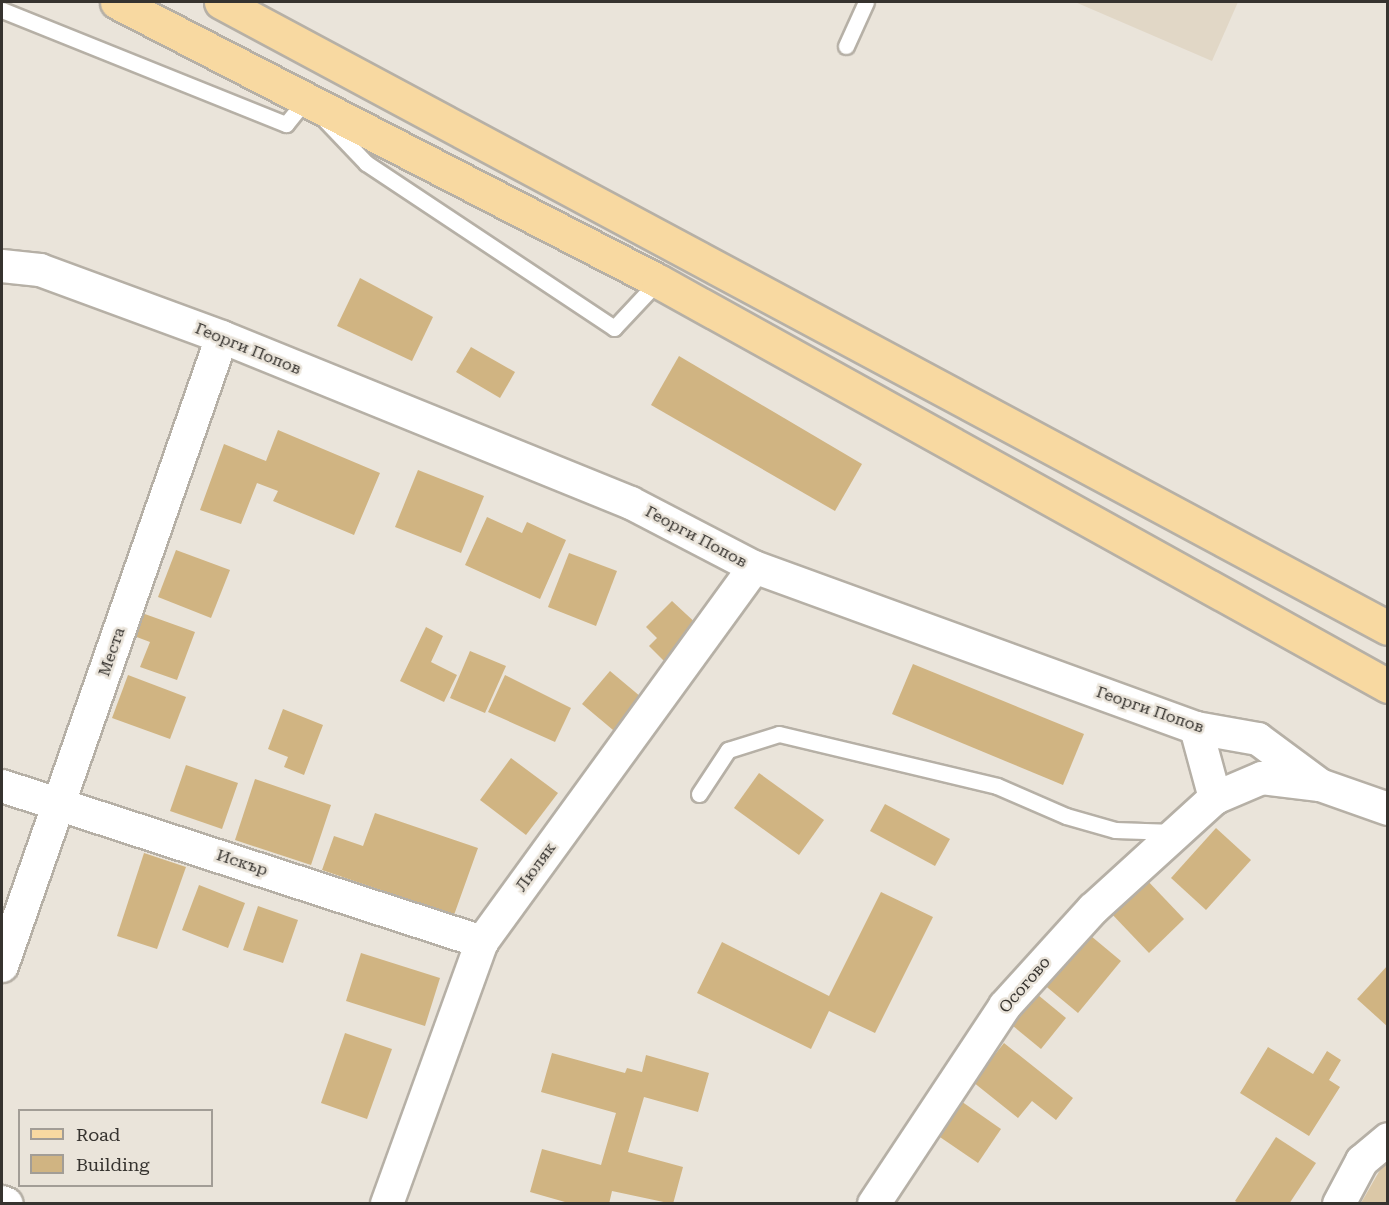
<!DOCTYPE html>
<meta charset="utf-8">
<style>
body{margin:0}
#map{position:relative;width:1389px;height:1205px;overflow:hidden;background:#eae4da;font-family:"Roboto Serif",serif}
div>[style]{position:absolute}
.built>*{inset:0;background:#e1d7c6}
.green>*{inset:0;background:#dbc8a7}
.building>*{inset:0;background:#d0b482}
.roads{filter:drop-shadow(2px 0 #b6b0a6) drop-shadow(-2px 0 #b6b0a6) drop-shadow(0 2px #b6b0a6) drop-shadow(0 -2px #b6b0a6)}
.lane>*{height:15px;margin:-7.5px;padding:0 7.5px;transform-origin:7.5px;border-radius:7.5px;background:#fff}
.street>*{height:32px;margin:-16px;padding:0 16px;transform-origin:16px;border-radius:16px;background:#fff}
.primary>*{height:33px;margin:-16.5px;padding:0 16.5px;transform-origin:16.5px;border-radius:16.5px;background:#f8d9a1}
span{translate:-50% -50%;white-space:nowrap;text-align:center;line-height:1.15;-webkit-text-stroke:5px #eae4da;paint-order:stroke}
.street-label{font-size:16px;color:#36332f}
.frame{position:absolute;inset:0;border:3px solid #36332f;pointer-events:none}
.legend{position:absolute;left:18px;top:1109px;width:195px;height:78px;box-sizing:border-box;background:#eae4da;border:2px solid #a29d96;margin:0;padding:8px 10px;list-style:none;font-size:18px;color:#36332f}
.legend li{display:flex;align-items:center;gap:12px;height:30px}
.legend b{width:30px;border:2px solid #a29d96}
</style>
<div id="map">
<div class="built">
<div style="clip-path:polygon(1075px 2px,1238px 2px,1212px 61px)"></div>
</div>
<div class="green">
<div style="clip-path:polygon(1387px 1161px,1387px 1203px,1361px 1203px,1384px 1163px)"></div>
</div>
<div class="building">
<div style="clip-path:polygon(360px 278px,433px 317px,412px 361px,337px 326px)"></div>
<div style="clip-path:polygon(471px 347px,515px 372px,500px 398px,456px 372px)"></div>
<div style="clip-path:polygon(679px 356px,862px 464px,835px 511px,651px 405px)"></div>
<div style="clip-path:polygon(278px 430px,380px 473px,354px 535px,273px 501px,278px 491px,257px 483px,241px 524px,200px 510px,224px 444px,266px 461px)"></div>
<div style="clip-path:polygon(418px 470px,484px 496px,461px 553px,395px 527px)"></div>
<div style="clip-path:polygon(487px 517px,522px 533px,527px 522px,566px 540px,540px 599px,465px 565px)"></div>
<div style="clip-path:polygon(176px 550px,230px 570px,211px 618px,158px 597px)"></div>
<div style="clip-path:polygon(569px 553px,617px 571px,596px 626px,548px 607px)"></div>
<div style="clip-path:polygon(672px 601px,700px 627px,666px 663px,649px 646px,657px 638px,646px 627px)"></div>
<div style="clip-path:polygon(142px 613px,195px 632px,177px 680px,140px 667px,150px 642px,134px 636px)"></div>
<div style="clip-path:polygon(426px 627px,443px 636px,431px 662px,457px 675px,444px 702px,400px 681px)"></div>
<div style="clip-path:polygon(470px 651px,506px 666px,485px 713px,450px 698px)"></div>
<div style="clip-path:polygon(913px 664px,1084px 734px,1063px 785px,892px 714px)"></div>
<div style="clip-path:polygon(610px 671px,647px 702px,619px 735px,582px 704px)"></div>
<div style="clip-path:polygon(128px 675px,186px 697px,170px 739px,112px 718px)"></div>
<div style="clip-path:polygon(505px 675px,571px 708px,555px 742px,488px 712px)"></div>
<div style="clip-path:polygon(283px 709px,323px 725px,304px 775px,284px 767px,288px 757px,268px 749px)"></div>
<div style="clip-path:polygon(511px 758px,558px 793px,526px 835px,480px 800px)"></div>
<div style="clip-path:polygon(186px 765px,238px 783px,222px 829px,170px 811px)"></div>
<div style="clip-path:polygon(759px 773px,824px 820px,799px 855px,734px 808px)"></div>
<div style="clip-path:polygon(255px 779px,331px 805px,311px 865px,235px 840px)"></div>
<div style="clip-path:polygon(885px 804px,950px 839px,935px 866px,870px 831px)"></div>
<div style="clip-path:polygon(375px 813px,478px 848px,454px 915px,322px 870px,334px 836px,363px 846px)"></div>
<div style="clip-path:polygon(1216px 828px,1251px 860px,1206px 910px,1171px 878px)"></div>
<div style="clip-path:polygon(144px 853px,186px 867px,157px 949px,117px 936px)"></div>
<div style="clip-path:polygon(1144px 877px,1184px 919px,1149px 953px,1109px 911px)"></div>
<div style="clip-path:polygon(199px 885px,245px 903px,228px 948px,182px 930px)"></div>
<div style="clip-path:polygon(881px 892px,933px 917px,875px 1033px,829px 1011px,811px 1049px,697px 993px,722px 942px,829px 996px)"></div>
<div style="clip-path:polygon(258px 906px,298px 920px,283px 963px,243px 950px)"></div>
<div style="clip-path:polygon(1085px 931px,1121px 961px,1078px 1013px,1042px 983px)"></div>
<div style="clip-path:polygon(361px 953px,440px 978px,425px 1026px,346px 1001px)"></div>
<div style="clip-path:polygon(1388px 965px,1388px 1027px,1357px 999px)"></div>
<div style="clip-path:polygon(1032px 990px,1066px 1018px,1041px 1049px,1007px 1021px)"></div>
<div style="clip-path:polygon(345px 1033px,392px 1049px,367px 1119px,321px 1103px)"></div>
<div style="clip-path:polygon(1004px 1043px,1073px 1098px,1056px 1120px,1032px 1101px,1018px 1118px,973px 1082px)"></div>
<div style="clip-path:polygon(1268px 1047px,1313px 1074px,1327px 1051px,1341px 1060px,1329px 1080px,1340px 1087px,1309px 1136px,1240px 1093px)"></div>
<div style="clip-path:polygon(552px 1053px,625px 1073px,627px 1068px,642px 1072px,646px 1055px,709px 1073px,698px 1112px,644px 1097px,628px 1152px,683px 1167px,673px 1204px,612px 1191px,609px 1204px,572px 1204px,530px 1192px,542px 1149px,601px 1165px,616px 1113px,541px 1092px)"></div>
<div style="clip-path:polygon(958px 1099px,1001px 1129px,978px 1163px,934px 1133px)"></div>
<div style="clip-path:polygon(1276px 1137px,1316px 1163px,1289px 1204px,1240px 1204px,1235px 1201px)"></div>
</div>
<div class="roads">
<div class="lane">
<div style="left:2px;top:10px;width:306px;rotate:21.9deg"></div>
<div style="left:286px;top:124px;width:32px;rotate:-51deg"></div>
<div style="left:846px;top:46px;width:48px;rotate:-65.6deg"></div>
<div style="left:326px;top:121px;width:58px;rotate:46.4deg"></div>
<div style="left:366px;top:163px;width:298px;rotate:33.6deg"></div>
<div style="left:614px;top:328px;width:64px;rotate:-46.9deg"></div>
<div style="left:699px;top:794px;width:53px;rotate:-56.6deg"></div>
<div style="left:728px;top:750px;width:53px;rotate:-17.4deg"></div>
<div style="left:779px;top:734px;width:224px;rotate:13.4deg"></div>
<div style="left:997px;top:786px;width:75px;rotate:23.5deg"></div>
<div style="left:1066px;top:816px;width:51px;rotate:15.9deg"></div>
<div style="left:1115px;top:830px;width:59px;rotate:1.9deg"></div>
</div>
<div class="street">
<div style="left:2px;top:266px;width:38px;rotate:6deg"></div>
<div style="left:40px;top:270px;width:194px;rotate:20.2deg"></div>
<div style="left:222px;top:337px;width:441px;rotate:22.1deg"></div>
<div style="left:631px;top:503px;width:139px;rotate:27.5deg"></div>
<div style="left:754px;top:567px;width:470px;rotate:20deg"></div>
<div style="left:1196px;top:728px;width:63px;rotate:10.1deg"></div>
<div style="left:1258px;top:739px;width:77px;rotate:36.6deg"></div>
<div style="left:1320px;top:785px;width:72px;rotate:19.4deg"></div>
<div style="left:1196px;top:728px;width:73px;rotate:74.8deg"></div>
<div style="left:2px;top:786px;width:505px;rotate:18deg"></div>
<div style="left:2px;top:966px;width:666px;rotate:-70.72deg"></div>
<div style="left:2px;top:1202px;width:5px;rotate:22deg"></div>
<div style="left:387px;top:1204px;width:279px;rotate:-70.1deg"></div>
<div style="left:482px;top:942px;width:463px;rotate:-54deg"></div>
<div style="left:874px;top:1204px;width:237px;rotate:-56.5deg"></div>
<div style="left:1005px;top:1006px;width:131px;rotate:-47.8deg"></div>
<div style="left:1093px;top:909px;width:165px;rotate:-42.3deg"></div>
<div style="left:1215px;top:798px;width:51px;rotate:-23.1deg"></div>
<div style="left:1262px;top:778px;width:56px;rotate:7.1deg"></div>
<div style="left:1339px;top:1204px;width:49px;rotate:-61.9deg"></div>
<div style="left:1362px;top:1161px;width:34px;rotate:-40deg"></div>
</div>
<div class="primary">
<div style="left:117px;top:2px;width:609px;rotate:27.28deg"></div>
<div style="left:658px;top:281px;width:835px;rotate:29.02deg"></div>
<div style="left:221px;top:2px;width:1324px;rotate:28.21deg"></div>
</div>
</div>
<div class="street-label">
<span style="left:248px;top:349px;rotate:22deg">Георги Попов</span>
<span style="left:696px;top:537px;rotate:28deg">Георги Попов</span>
<span style="left:112px;top:652px;rotate:-71deg">Места</span>
<span style="left:1150px;top:710px;rotate:19deg">Георги Попов</span>
<span style="left:242px;top:863px;rotate:18deg">Искър</span>
<span style="left:536px;top:867px;rotate:-54deg">Люляк</span>
<span style="left:1025px;top:985px;rotate:-49deg">Осогово</span>
</div>
<div class="frame"></div>
<ul class="legend">
<li><b style="height:8px;background:#f8d9a1"></b>Road</li>
<li><b style="height:16px;background:#d0b482"></b>Building</li>
</ul>
</div>
